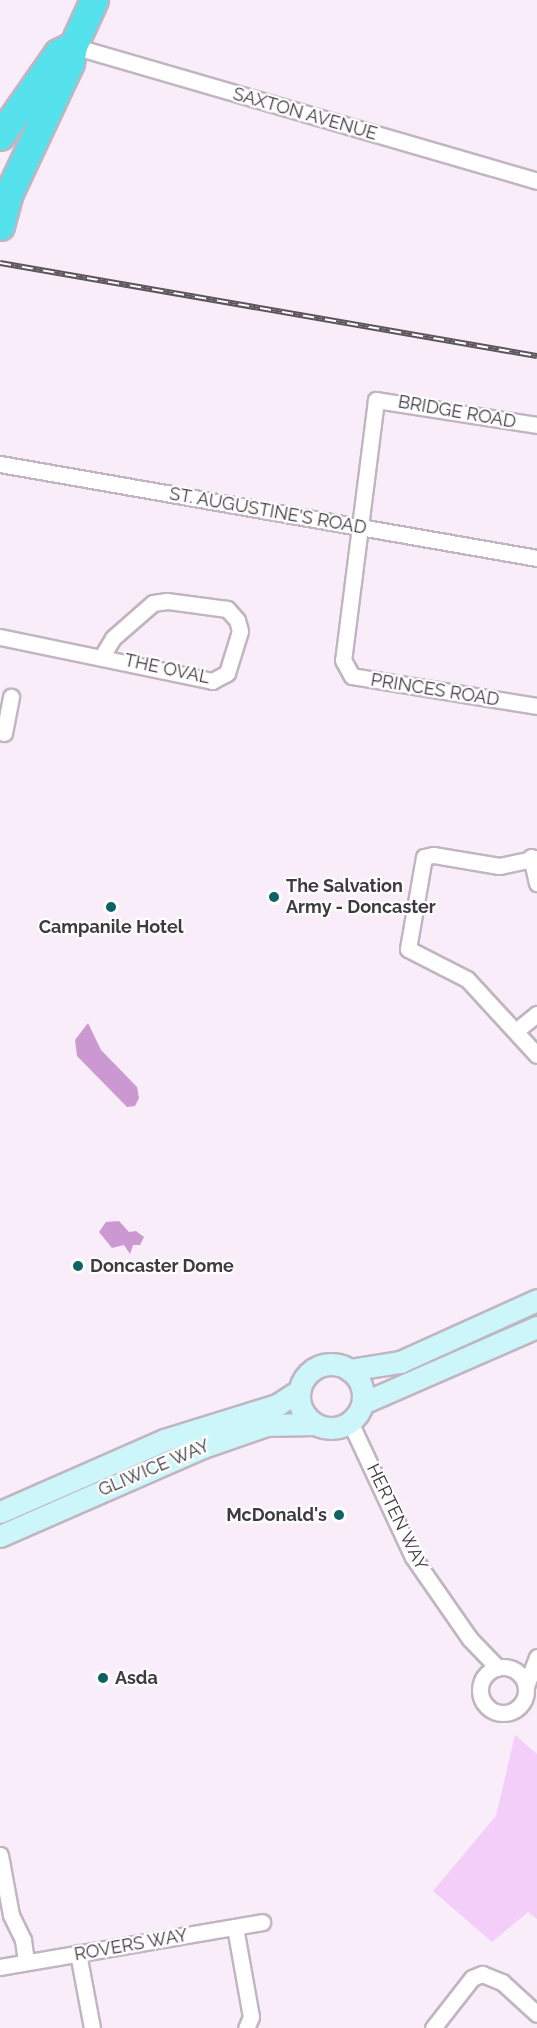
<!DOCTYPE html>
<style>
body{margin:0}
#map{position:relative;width:537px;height:2028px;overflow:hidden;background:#f8edf9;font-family:Raleway,sans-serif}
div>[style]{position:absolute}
.green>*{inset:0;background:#f3cef8}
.water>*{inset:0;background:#cb98d1}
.roads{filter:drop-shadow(2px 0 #c0b5c1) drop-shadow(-2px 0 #c0b5c1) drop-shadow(0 2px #c0b5c1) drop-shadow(0 -2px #c0b5c1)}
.street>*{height:15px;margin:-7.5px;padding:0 7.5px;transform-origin:7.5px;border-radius:7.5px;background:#fff}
.street>.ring{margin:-7.5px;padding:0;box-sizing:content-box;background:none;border:15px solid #fff;border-radius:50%}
.secondary>*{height:21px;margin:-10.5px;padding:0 10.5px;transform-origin:10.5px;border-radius:10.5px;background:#ccf6f9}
.secondary>.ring{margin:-10.5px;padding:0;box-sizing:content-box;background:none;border:21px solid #ccf6f9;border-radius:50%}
.highway>*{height:27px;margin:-13.5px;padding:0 13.5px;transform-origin:13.5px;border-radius:13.5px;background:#56e2ec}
.rail>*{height:6px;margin-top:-3px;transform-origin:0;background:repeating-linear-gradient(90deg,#fefefe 0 11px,#5b555b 0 22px);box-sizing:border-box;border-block:2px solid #5b555b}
.dots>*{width:16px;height:16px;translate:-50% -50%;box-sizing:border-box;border:3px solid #fefefe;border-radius:50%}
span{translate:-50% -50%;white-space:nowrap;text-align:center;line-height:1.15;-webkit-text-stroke:4.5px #fefefe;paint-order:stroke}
.street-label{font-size:18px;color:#3f3a3f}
.poi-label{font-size:18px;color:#3f3a3f;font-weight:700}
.left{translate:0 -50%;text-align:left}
.right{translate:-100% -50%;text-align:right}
</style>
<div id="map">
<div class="green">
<div style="clip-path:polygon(515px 1735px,537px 1754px,537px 1919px,528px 1912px,492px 1942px,433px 1891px,496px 1816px)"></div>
</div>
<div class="water">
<div style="clip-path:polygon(88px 1023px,101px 1050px,137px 1087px,139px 1098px,135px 1106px,127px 1107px,77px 1056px,75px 1040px)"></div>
<div style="clip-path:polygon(119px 1221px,129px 1232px,136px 1231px,144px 1237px,140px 1245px,133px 1245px,130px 1254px,124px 1245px,112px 1248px,99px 1232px,106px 1222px)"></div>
</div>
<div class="roads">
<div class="street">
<div style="left:73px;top:46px;width:483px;rotate:16.2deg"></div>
<div style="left:537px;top:425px;width:163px;rotate:-171.2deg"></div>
<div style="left:376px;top:400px;width:262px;rotate:97.2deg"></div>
<div style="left:343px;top:660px;width:18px;rotate:61deg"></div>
<div style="left:352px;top:676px;width:187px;rotate:9.2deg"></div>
<div style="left:0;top:464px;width:545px;rotate:9.93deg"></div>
<div style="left:0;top:637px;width:217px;rotate:11.7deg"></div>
<div style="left:212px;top:681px;width:17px;rotate:-28deg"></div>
<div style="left:227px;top:673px;width:44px;rotate:-72.8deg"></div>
<div style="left:240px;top:631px;width:11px;rotate:-105deg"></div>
<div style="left:237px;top:620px;width:15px;rotate:-132deg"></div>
<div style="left:227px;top:609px;width:61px;rotate:-172.4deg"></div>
<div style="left:167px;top:601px;width:14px;rotate:172deg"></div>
<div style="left:153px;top:603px;width:53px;rotate:138.8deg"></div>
<div style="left:113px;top:638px;width:21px;rotate:121deg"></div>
<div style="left:4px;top:733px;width:37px;rotate:-79deg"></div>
<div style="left:531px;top:857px;width:27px;rotate:77deg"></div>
<div style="left:537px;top:858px;width:39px;rotate:168deg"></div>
<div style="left:499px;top:866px;width:67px;rotate:-170.5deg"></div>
<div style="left:433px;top:855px;width:9px;rotate:167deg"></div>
<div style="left:424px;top:857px;width:93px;rotate:99.9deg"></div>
<div style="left:408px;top:949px;width:66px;rotate:27deg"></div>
<div style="left:467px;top:979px;width:103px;rotate:47.4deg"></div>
<div style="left:517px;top:1030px;width:26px;rotate:-39deg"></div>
<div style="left:350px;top:1422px;width:149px;rotate:65deg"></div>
<div style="left:413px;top:1557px;width:100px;rotate:55.2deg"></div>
<div style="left:470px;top:1639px;width:40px;rotate:46deg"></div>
<div class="ring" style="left:480px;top:1667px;width:31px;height:31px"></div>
<div style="left:526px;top:1686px;width:31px;rotate:-69deg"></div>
<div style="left:0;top:1855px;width:61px;rotate:79.6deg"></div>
<div style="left:11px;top:1915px;width:28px;rotate:64deg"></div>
<div style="left:23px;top:1940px;width:22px;rotate:82deg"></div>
<div style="left:235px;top:1927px;width:91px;rotate:79.9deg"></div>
<div style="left:251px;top:2017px;width:12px;rotate:114deg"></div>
<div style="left:78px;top:1953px;width:76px;rotate:79.4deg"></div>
<div style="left:0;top:1967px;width:266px;rotate:-9.7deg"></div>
<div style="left:433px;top:2028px;width:63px;rotate:-52deg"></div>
<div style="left:472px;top:1978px;width:11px;rotate:-22deg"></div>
<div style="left:482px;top:1974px;width:22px;rotate:22deg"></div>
<div style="left:502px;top:1982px;width:47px;rotate:42.4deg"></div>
</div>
<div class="secondary">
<div class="ring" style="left:299px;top:1364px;width:43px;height:43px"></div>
<div style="left:349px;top:1370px;width:52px;rotate:-8.9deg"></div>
<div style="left:400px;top:1362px;width:150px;rotate:-24.3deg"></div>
<div style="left:363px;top:1403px;width:190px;rotate:-23.6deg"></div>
<div style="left:0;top:1512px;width:179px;rotate:-23.7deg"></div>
<div style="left:164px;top:1440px;width:118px;rotate:-17.2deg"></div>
<div style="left:277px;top:1405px;width:27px;rotate:-33deg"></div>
<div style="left:0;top:1536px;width:222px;rotate:-23.7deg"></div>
<div style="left:203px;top:1447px;width:67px;rotate:-19.2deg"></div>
<div style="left:266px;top:1425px;width:48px;rotate:-1.2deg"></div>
</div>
<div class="highway">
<div style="left:0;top:136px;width:101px;rotate:-55.1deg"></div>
<div style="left:58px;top:53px;width:16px;rotate:-27deg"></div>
<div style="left:0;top:226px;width:34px;rotate:-75deg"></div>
<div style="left:9px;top:193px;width:144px;rotate:-64.9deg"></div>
<div style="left:70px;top:63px;width:17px;rotate:-80deg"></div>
<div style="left:73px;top:46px;width:51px;rotate:-65.5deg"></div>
</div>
</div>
<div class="rail">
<div style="left:0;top:263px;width:545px;rotate:9.83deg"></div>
</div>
<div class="dots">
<div style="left:274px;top:897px;background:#106166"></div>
<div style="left:111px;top:907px;background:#106166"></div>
<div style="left:78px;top:1266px;background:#106166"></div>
<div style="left:339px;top:1515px;background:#106166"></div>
<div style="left:103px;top:1678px;background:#106166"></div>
</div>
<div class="street-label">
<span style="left:305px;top:114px;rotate:16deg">SAXTON AVENUE</span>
<span style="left:457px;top:412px;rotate:10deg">BRIDGE ROAD</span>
<span style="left:268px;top:511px;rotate:10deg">ST. AUGUSTINE'S ROAD</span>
<span style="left:167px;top:669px;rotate:12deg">THE OVAL</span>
<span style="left:435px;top:690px;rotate:9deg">PRINCES ROAD</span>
<span style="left:154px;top:1468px;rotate:-23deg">GLIWICE WAY</span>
<span style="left:397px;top:1517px;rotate:64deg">HERTEN WAY</span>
<span style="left:131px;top:1945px;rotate:-10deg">ROVERS WAY</span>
</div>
<div class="poi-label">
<span class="left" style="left:286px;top:897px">The Salvation<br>Army - Doncaster</span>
<span style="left:111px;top:927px">Campanile Hotel</span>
<span class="left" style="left:90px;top:1266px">Doncaster Dome</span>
<span class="right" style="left:327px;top:1515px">McDonald's</span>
<span class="left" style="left:115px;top:1678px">Asda</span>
</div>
</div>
